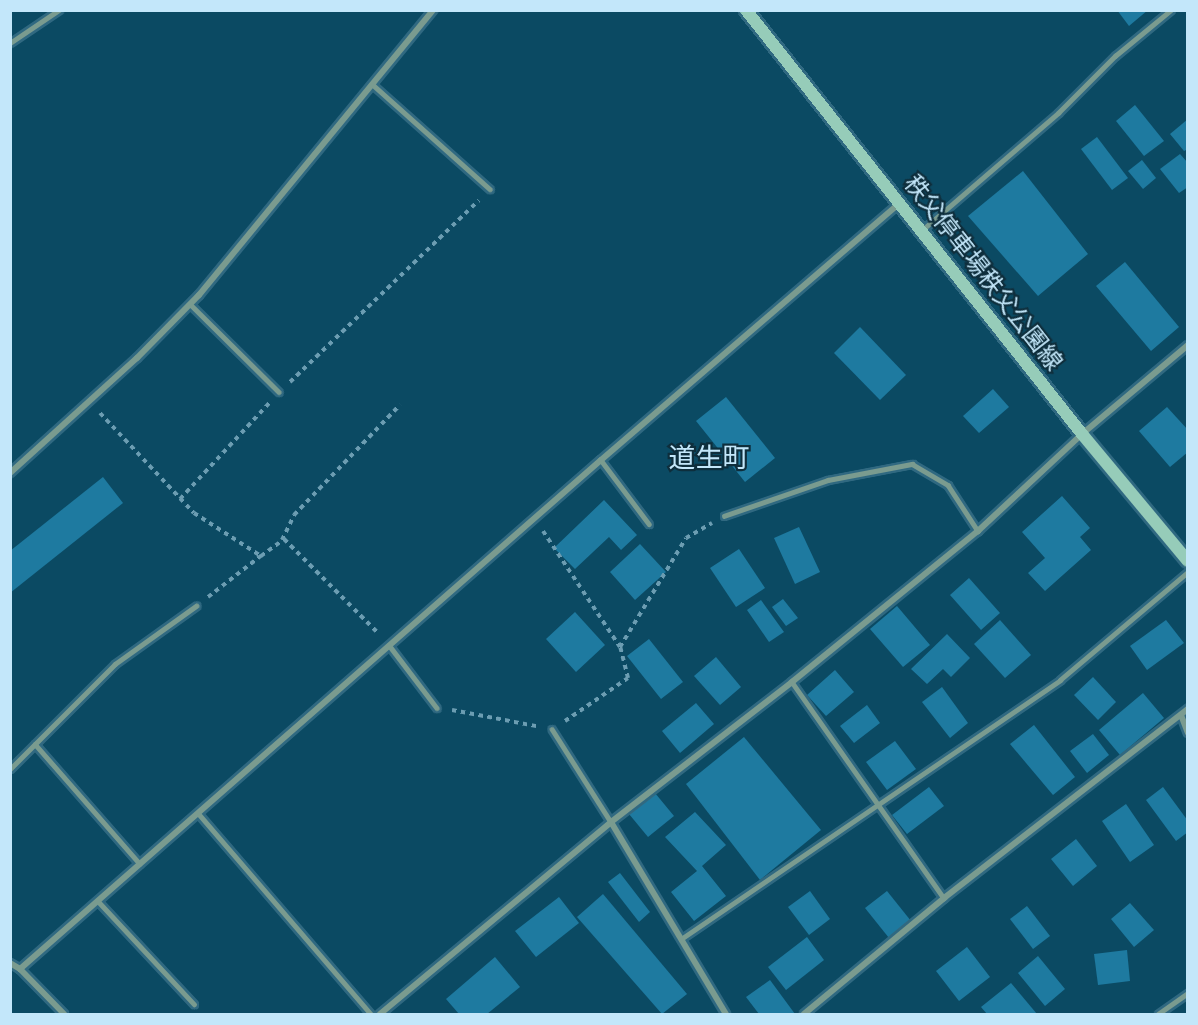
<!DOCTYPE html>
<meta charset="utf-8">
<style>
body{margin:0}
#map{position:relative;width:1198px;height:1025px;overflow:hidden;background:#0b4a63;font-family:"Alegreya Sans","Noto Sans JP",sans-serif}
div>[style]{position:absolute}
.building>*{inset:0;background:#1e7aa0}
.path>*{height:4px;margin-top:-2px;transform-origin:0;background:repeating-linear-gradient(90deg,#6c9db2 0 4.5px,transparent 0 9px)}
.roads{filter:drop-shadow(2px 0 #306981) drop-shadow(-2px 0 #306981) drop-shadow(0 2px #306981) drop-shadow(0 -2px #306981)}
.lane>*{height:4.5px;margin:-2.25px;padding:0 2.25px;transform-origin:2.25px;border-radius:2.25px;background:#7a9b8f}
.street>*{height:6px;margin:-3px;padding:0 3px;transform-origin:3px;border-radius:3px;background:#7a9b8f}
.secondary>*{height:12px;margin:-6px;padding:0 6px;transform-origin:6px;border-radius:6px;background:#96ccb9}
span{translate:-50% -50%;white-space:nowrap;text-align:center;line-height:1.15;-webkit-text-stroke:4.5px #0e2e3c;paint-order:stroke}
.street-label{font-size:24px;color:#c3e7fa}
.quarter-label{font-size:27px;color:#c3e7fa}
.frame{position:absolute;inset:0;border:12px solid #c3e7fa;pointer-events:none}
</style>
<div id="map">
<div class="building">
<div style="clip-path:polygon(1117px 10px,1148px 10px,1129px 26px)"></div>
<div style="clip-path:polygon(1135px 105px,1164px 141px,1144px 156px,1116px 121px)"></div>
<div style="clip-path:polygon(1188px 119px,1188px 149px,1184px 151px,1170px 134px)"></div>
<div style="clip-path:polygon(1097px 137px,1128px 178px,1112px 190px,1081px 149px)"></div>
<div style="clip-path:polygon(1180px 154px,1188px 163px,1188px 187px,1179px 193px,1160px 169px)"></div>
<div style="clip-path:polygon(1142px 160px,1156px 178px,1143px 189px,1128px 171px)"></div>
<div style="clip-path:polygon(1023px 171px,1088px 254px,1038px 296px,968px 216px)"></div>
<div style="clip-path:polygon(1125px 262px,1179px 327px,1151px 351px,1096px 286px)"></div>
<div style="clip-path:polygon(860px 327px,906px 375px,880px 400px,834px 353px)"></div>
<div style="clip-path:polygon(993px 389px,1009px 407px,979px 433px,963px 416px)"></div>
<div style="clip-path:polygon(726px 397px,775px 458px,745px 482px,696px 421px)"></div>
<div style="clip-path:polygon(1167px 407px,1188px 430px,1188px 452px,1170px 467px,1139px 431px)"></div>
<div style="clip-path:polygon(103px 477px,123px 503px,10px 593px,10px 551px)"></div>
<div style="clip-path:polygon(1062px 496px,1090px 528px,1080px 537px,1091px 550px,1045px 591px,1028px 573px,1045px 558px,1022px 532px)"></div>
<div style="clip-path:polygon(604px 500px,637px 535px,621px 550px,609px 537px,575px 569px,554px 548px)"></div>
<div style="clip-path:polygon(799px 527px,820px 572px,795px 584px,774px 538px)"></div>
<div style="clip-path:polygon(640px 544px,666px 572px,635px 600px,610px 572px)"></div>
<div style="clip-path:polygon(739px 549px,765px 588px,736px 607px,710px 568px)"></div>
<div style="clip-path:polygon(969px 578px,1000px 613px,981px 630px,950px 595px)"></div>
<div style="clip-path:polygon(783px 599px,798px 618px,786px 626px,772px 607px)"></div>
<div style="clip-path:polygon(761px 600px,784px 632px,769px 642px,747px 610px)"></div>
<div style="clip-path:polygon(897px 606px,930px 645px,903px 667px,870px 629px)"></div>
<div style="clip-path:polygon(575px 612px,605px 645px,576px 672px,546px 639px)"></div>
<div style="clip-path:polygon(1000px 620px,1031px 655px,1005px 678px,974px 644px)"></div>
<div style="clip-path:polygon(1166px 620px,1184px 643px,1147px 670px,1130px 646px)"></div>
<div style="clip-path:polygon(947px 634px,970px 658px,951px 677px,943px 669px,927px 684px,911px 669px)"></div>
<div style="clip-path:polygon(649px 639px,683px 682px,661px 699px,627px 656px)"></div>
<div style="clip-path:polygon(716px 657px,741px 687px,720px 705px,694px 676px)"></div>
<div style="clip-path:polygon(835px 670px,854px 692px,826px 716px,807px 695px)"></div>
<div style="clip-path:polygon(1093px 677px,1116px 702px,1098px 720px,1074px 695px)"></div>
<div style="clip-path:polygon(942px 687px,968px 723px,950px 738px,922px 702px)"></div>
<div style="clip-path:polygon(1143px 693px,1164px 718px,1120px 755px,1099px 730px)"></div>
<div style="clip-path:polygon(696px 703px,714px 724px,680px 753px,662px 731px)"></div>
<div style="clip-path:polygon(867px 705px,880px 723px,854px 743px,840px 726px)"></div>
<div style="clip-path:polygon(1034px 725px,1075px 777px,1053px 795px,1010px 744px)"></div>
<div style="clip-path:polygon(1093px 734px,1109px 755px,1087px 773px,1070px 751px)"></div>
<div style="clip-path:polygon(744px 737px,821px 830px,760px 880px,686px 784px)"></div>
<div style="clip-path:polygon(895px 741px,916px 769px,887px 790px,866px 762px)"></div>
<div style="clip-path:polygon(929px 787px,944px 806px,907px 834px,892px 815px)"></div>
<div style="clip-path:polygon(1163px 787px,1188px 821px,1188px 832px,1176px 841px,1146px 800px)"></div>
<div style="clip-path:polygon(655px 793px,674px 816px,648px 837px,629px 814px)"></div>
<div style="clip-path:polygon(1126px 804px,1154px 845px,1130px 862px,1102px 821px)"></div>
<div style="clip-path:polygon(695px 812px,726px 845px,702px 866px,726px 896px,694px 921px,671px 892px,697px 871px,665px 837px)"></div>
<div style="clip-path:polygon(1076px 839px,1097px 866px,1073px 886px,1051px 859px)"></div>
<div style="clip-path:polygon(620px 873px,650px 912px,639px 922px,608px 882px)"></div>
<div style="clip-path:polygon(810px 891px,830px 919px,809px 935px,788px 907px)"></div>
<div style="clip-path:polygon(887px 891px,911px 921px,889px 938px,865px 908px)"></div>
<div style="clip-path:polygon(603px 894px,687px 994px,662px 1014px,577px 917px)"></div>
<div style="clip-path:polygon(559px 897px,579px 923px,536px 957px,515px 931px)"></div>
<div style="clip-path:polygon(1130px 903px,1154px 930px,1134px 947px,1111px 919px)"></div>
<div style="clip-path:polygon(1027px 906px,1050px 936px,1033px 949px,1010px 919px)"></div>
<div style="clip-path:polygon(807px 937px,824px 960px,786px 990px,768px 967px)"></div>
<div style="clip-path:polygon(967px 947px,990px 977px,959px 1001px,936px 971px)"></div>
<div style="clip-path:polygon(1127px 950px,1130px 981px,1098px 985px,1094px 954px)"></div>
<div style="clip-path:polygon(1038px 956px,1065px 989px,1045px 1006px,1018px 973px)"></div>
<div style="clip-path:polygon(495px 957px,520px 987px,487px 1014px,459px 1014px,446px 999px)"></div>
<div style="clip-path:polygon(770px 980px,795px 1014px,759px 1014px,746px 997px)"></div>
<div style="clip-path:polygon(1011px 983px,1037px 1014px,987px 1014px,981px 1007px)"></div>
</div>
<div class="path">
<div style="left:290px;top:382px;width:262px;rotate:-43.9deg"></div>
<div style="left:100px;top:413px;width:137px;rotate:46.8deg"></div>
<div style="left:194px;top:513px;width:80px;rotate:32.7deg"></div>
<div style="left:261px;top:556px;width:29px;rotate:-36deg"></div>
<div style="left:284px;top:539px;width:134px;rotate:45deg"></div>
<div style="left:180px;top:499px;width:132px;rotate:-47.1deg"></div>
<div style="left:543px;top:531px;width:139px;rotate:56.4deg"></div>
<div style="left:282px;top:540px;width:28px;rotate:-64deg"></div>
<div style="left:294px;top:515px;width:153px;rotate:-46.1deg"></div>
<div style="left:208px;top:597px;width:68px;rotate:-37.9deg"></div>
<div style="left:452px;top:710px;width:86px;rotate:10.8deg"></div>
<div style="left:565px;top:721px;width:76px;rotate:-34.3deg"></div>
<div style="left:628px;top:678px;width:32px;rotate:-104deg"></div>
<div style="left:620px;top:647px;width:127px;rotate:-58.8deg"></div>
<div style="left:686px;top:538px;width:30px;rotate:-30deg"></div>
</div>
<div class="roads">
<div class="lane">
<div style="left:10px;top:43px;width:59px;rotate:-34deg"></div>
<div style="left:372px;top:84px;width:158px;rotate:41.7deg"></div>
<div style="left:921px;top:231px;width:181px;rotate:-40.7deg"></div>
<div style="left:1058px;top:113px;width:81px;rotate:-45deg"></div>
<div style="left:1115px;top:56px;width:72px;rotate:-39.4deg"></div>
<div style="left:190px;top:304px;width:125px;rotate:44.7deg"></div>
<div style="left:601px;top:460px;width:80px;rotate:53.1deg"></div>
<div style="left:724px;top:516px;width:110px;rotate:-19.1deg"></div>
<div style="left:828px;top:480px;width:86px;rotate:-10.8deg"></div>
<div style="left:912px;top:464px;width:42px;rotate:30.3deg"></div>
<div style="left:948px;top:485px;width:55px;rotate:56.9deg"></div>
<div style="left:389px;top:645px;width:79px;rotate:52.7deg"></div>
<div style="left:792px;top:682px;width:264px;rotate:54.9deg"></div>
<div style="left:552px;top:729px;width:110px;rotate:57.6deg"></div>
<div style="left:35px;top:744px;width:159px;rotate:48.8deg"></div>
<div style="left:10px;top:769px;width:148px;rotate:-45deg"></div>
<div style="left:115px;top:664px;width:100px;rotate:-35.6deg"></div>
<div style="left:198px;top:813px;width:265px;rotate:49.3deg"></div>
<div style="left:98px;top:901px;width:141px;rotate:47deg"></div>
<div style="left:681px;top:939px;width:459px;rotate:-34.3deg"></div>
<div style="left:1060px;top:680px;width:167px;rotate:-40.2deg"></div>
<div style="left:1158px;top:1014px;width:37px;rotate:-35deg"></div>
</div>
<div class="street">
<div style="left:10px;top:473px;width:171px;rotate:-42.2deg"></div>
<div style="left:137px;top:358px;width:88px;rotate:-45.5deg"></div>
<div style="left:199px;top:295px;width:369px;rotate:-50.6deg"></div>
<div style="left:1181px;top:715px;width:19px;rotate:69deg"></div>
<div style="left:611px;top:822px;width:224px;rotate:59.1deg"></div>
<div style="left:10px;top:963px;width:12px;rotate:31deg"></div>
<div style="left:20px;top:969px;width:63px;rotate:45.6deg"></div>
<div style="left:20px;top:969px;width:772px;rotate:-41.22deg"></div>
<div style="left:601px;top:460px;width:393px;rotate:-40.7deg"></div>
<div style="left:380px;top:1014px;width:300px;rotate:-39.7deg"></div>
<div style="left:611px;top:822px;width:229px;rotate:-37.7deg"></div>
<div style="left:792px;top:682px;width:240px;rotate:-39.1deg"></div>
<div style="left:978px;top:531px;width:142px;rotate:-43deg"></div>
<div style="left:1082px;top:434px;width:138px;rotate:-40deg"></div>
<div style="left:804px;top:1014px;width:182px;rotate:-39.6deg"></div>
<div style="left:944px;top:898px;width:309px;rotate:-37.8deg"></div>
</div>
<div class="secondary">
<div style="left:746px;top:10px;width:541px;rotate:51.6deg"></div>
<div style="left:1082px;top:434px;width:165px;rotate:50.2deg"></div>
</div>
</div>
<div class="street-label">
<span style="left:982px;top:274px;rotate:52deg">秩父停車場秩父公園線</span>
</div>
<div class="quarter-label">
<span style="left:709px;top:459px">道生町</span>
</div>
<div class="frame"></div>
</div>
